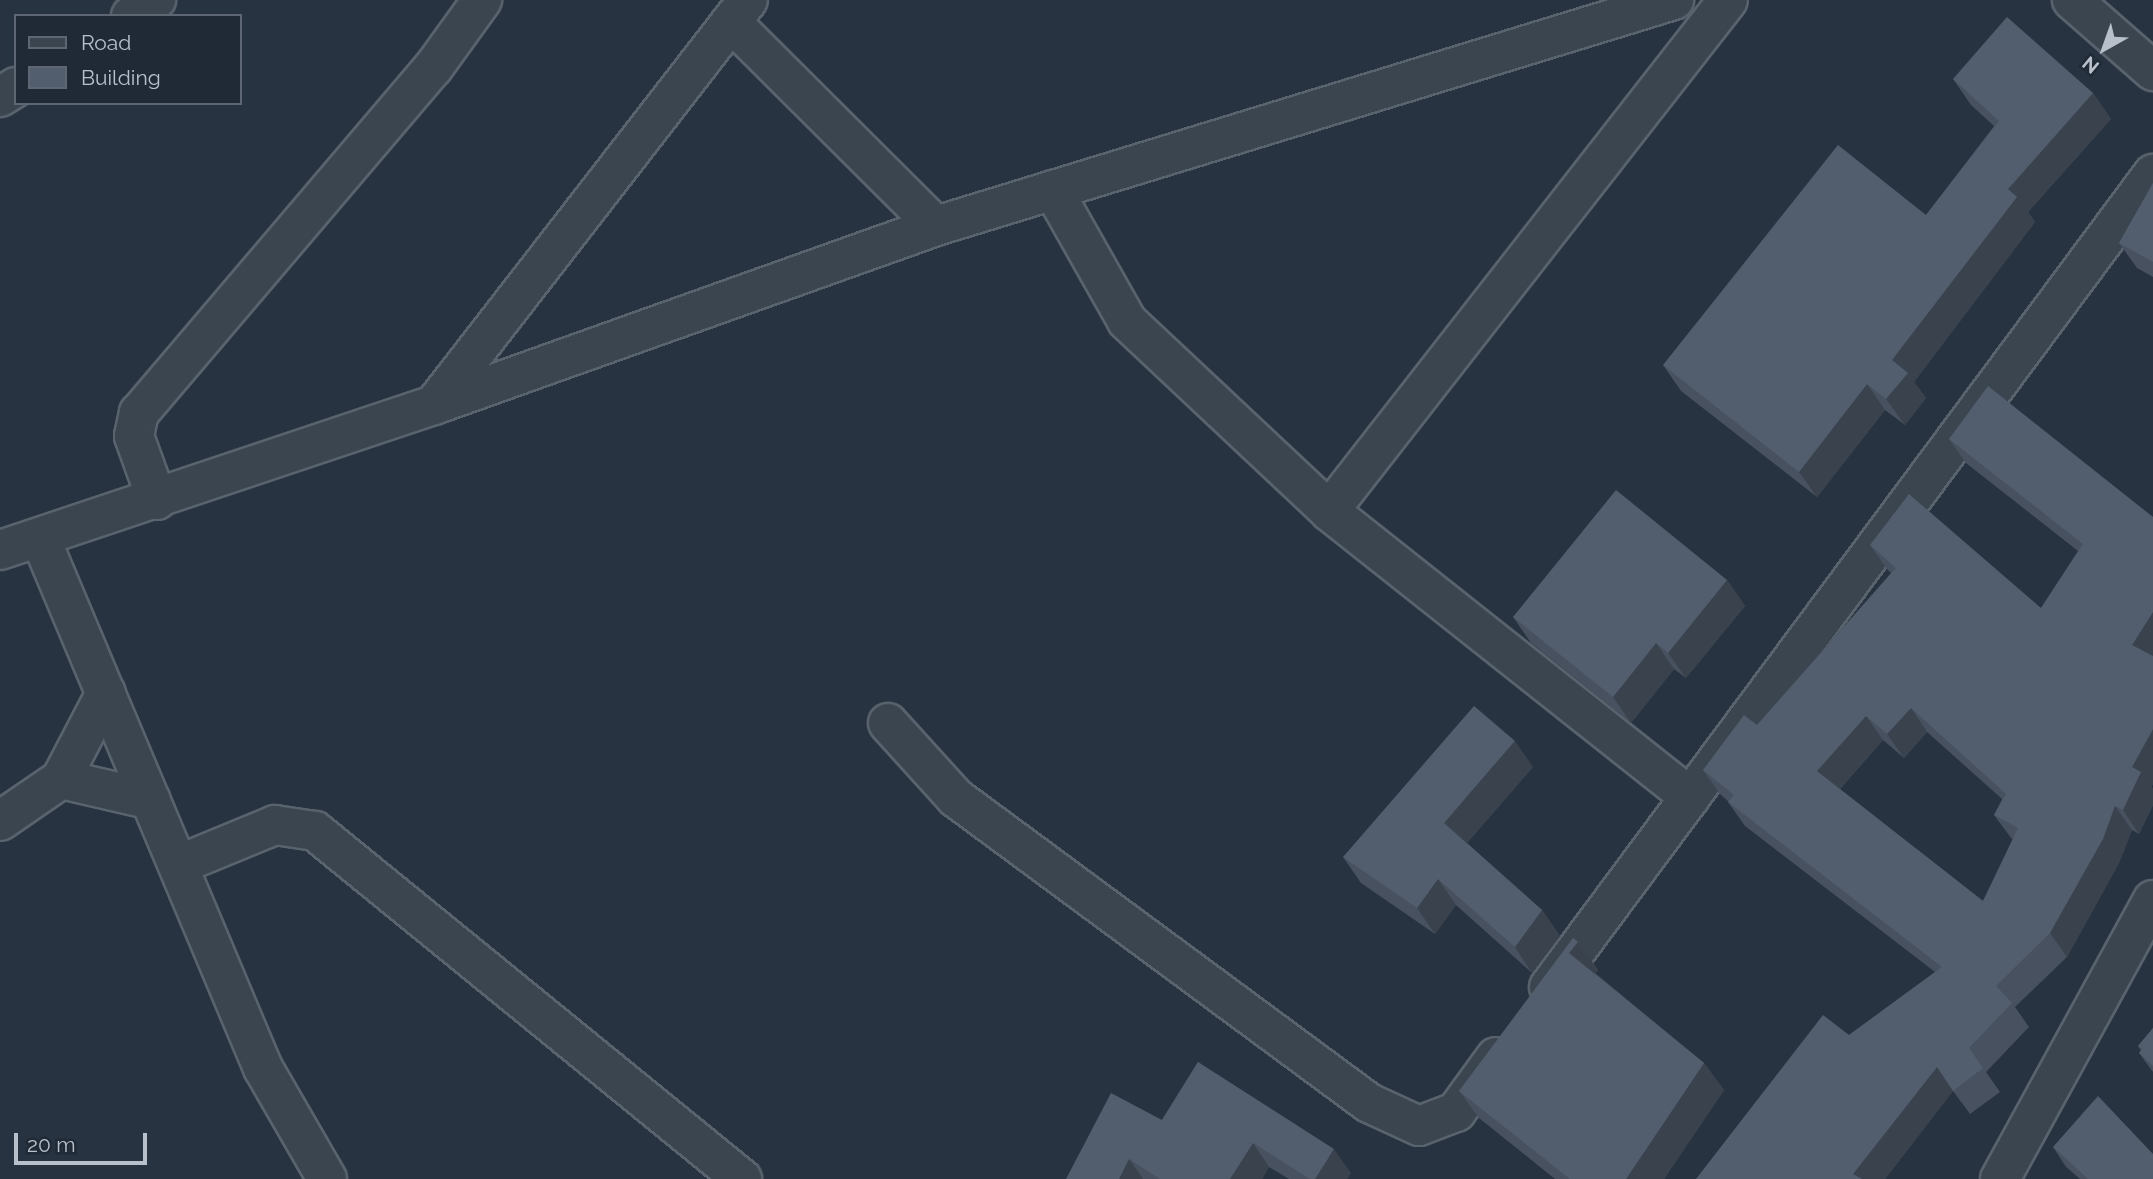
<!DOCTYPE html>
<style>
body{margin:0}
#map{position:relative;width:2153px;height:1179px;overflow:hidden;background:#273340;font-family:Raleway,sans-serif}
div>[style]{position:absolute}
.roads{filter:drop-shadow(2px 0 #59636e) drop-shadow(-2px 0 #59636e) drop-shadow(0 2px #59636e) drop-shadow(0 -2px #59636e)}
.minor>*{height:38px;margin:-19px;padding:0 19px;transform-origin:19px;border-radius:19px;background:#3b4550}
.wall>*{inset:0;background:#47515f}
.shaded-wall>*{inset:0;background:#39424d}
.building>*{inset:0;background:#525e6e}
span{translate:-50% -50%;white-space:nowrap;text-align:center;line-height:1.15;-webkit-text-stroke:5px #202a36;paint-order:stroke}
.legend{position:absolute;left:14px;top:14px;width:228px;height:91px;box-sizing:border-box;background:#202a36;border:2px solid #5d6672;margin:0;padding:9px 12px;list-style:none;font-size:21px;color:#b8c0cb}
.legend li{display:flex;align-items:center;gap:14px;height:35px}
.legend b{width:35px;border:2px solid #5d6672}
.north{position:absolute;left:2069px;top:14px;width:70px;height:70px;-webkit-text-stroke:5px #202a36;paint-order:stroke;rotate:220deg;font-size:19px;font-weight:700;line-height:28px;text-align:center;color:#b8c0cb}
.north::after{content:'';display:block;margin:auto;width:24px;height:32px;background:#b8c0cb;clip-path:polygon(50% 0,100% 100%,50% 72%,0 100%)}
.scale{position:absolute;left:14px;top:1133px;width:133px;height:32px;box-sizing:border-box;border:4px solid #b8c0cb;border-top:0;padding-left:9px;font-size:21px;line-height:24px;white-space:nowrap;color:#b8c0cb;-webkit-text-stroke:5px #202a36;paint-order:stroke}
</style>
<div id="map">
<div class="roads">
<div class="minor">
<div style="left:2072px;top:0;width:108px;rotate:41.2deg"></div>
<div style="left:131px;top:16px;width:30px;rotate:-33deg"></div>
<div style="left:731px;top:22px;width:289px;rotate:44.9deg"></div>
<div style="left:0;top:97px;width:19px;rotate:-32deg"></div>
<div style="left:1053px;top:190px;width:150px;rotate:60.5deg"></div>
<div style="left:1127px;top:321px;width:277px;rotate:43.2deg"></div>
<div style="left:1329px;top:511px;width:461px;rotate:38.4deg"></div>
<div style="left:434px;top:405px;width:512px;rotate:-52.21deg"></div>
<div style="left:157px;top:500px;width:68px;rotate:-109.8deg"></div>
<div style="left:134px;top:436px;width:24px;rotate:-78deg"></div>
<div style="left:139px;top:413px;width:453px;rotate:-49.6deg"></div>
<div style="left:433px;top:68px;width:84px;rotate:-54.2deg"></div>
<div style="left:1329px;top:511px;width:648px;rotate:-52.02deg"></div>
<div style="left:41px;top:540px;width:573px;rotate:67.2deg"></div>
<div style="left:263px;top:1068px;width:128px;rotate:60deg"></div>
<div style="left:0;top:550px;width:458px;rotate:-18.5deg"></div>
<div style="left:434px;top:405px;width:533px;rotate:-19.62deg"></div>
<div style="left:936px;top:226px;width:772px;rotate:-17.03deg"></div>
<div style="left:888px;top:723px;width:101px;rotate:47.8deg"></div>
<div style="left:956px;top:798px;width:513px;rotate:36.45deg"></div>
<div style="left:1369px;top:1103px;width:55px;rotate:24.7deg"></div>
<div style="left:1419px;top:1126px;width:40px;rotate:-21deg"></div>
<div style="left:1456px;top:1112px;width:68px;rotate:-54deg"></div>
<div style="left:61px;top:779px;width:92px;rotate:13.1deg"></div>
<div style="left:0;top:821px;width:74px;rotate:-34.5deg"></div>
<div style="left:61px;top:779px;width:97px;rotate:-62.4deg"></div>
<div style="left:178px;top:865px;width:105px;rotate:-22.4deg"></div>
<div style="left:275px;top:825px;width:40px;rotate:8.5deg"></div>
<div style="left:315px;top:831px;width:551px;rotate:39.18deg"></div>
<div style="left:1549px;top:987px;width:1013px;rotate:-53.39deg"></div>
<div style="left:2000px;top:1179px;width:318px;rotate:-61.3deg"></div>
</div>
</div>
<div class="wall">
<div style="clip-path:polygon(1953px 79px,2093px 93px,2111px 119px,2028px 212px,2035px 222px,1914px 382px,1926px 398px,1905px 425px,1885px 410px,1817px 497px,1681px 391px,1663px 365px,1926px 215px,1994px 126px,1971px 105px)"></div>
<div style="clip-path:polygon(2153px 183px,2153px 277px,2137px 268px,2119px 243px)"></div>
<div style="clip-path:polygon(evenodd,1949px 439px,2153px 517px,2153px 784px,2151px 787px,2153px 789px,2153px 805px,2139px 834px,2132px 830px,2119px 863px,2067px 957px,2015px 1007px,2029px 1027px,1986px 1072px,2000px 1092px,1970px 1114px,1953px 1091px,1885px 1179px,1696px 1179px,1849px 1035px,1935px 972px,1745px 826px,1728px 802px,1729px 802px,1720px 794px,1703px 770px,1757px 725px,1891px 573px,1887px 569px,1870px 545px,2041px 608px,2078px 551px,1966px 463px,1949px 439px,1927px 732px,2002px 799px,1994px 815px,2011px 838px,2013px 839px,1983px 901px,1840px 789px,1883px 740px,1904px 758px,1927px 732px)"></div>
<div style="clip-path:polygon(1727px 580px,1745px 606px,1686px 678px,1674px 669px,1631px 723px,1531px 643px,1513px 617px)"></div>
<div style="clip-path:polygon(1533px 767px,1467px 843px,1542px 910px,1560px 936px,1532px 973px,1456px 905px,1435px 934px,1361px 883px,1343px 857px)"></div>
<div style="clip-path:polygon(1578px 942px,1598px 970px,1595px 973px,1704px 1063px,1724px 1090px,1664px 1179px,1555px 1179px,1479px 1118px,1459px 1091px)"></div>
<div style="clip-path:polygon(2153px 1028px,2153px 1072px,2139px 1053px,2141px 1051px,2138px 1046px)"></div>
<div style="clip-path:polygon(1198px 1062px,1351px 1173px,1347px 1179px,1289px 1179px,1269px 1167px,1262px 1179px,1066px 1179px,1162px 1120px)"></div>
<div style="clip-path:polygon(2053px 1147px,2153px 1179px,2080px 1179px,2066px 1167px)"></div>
</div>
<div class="shaded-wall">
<div style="clip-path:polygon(2093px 93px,2111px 119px,2028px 212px,2035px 222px,1914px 382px,1926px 398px,1905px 425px,1886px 399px,1892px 360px,2008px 189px)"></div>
<div style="clip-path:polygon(1867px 384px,1885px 410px,1817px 497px,1799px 472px)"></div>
<div style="clip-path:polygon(1727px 580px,1745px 606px,1686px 678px,1668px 653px)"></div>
<div style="clip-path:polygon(2153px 612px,2153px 662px,2132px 645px)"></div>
<div style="clip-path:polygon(1656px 643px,1674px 669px,1631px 723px,1613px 697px)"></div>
<div style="clip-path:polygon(1911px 708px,1927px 732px,1904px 758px,1887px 734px)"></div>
<div style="clip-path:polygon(1866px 716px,1883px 740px,1834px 795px,1817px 771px)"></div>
<div style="clip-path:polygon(2153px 729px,2153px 784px,2151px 787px,2153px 789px,2153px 805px,2139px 834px,2123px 810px,2132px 767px)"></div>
<div style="clip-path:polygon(1515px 741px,1533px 767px,1462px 849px,1444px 823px)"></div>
<div style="clip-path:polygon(2115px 806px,2132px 830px,2119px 863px,2067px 957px,2050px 933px)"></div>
<div style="clip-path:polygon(1438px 879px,1456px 905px,1435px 934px,1417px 908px)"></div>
<div style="clip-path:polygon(1542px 910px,1560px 936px,1532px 973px,1515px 947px)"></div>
<div style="clip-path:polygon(1578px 942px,1598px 970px,1588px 980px,1569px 953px)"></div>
<div style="clip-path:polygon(1704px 1063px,1724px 1090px,1664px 1179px,1626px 1179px)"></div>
<div style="clip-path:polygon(1937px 1067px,1953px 1091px,1885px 1179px,1856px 1179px,1853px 1174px)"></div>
<div style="clip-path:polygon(1253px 1143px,1269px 1167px,1262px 1179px,1230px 1179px)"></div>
<div style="clip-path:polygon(1334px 1149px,1351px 1173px,1347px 1179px,1315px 1179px)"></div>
<div style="clip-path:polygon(1129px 1159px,1143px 1179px,1119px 1179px)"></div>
</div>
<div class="building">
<div style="clip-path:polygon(2007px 17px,2093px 93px,2008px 189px,2017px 197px,1892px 360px,1908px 373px,1886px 399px,1867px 384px,1799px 472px,1663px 365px,1838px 145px,1926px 215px,1999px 121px,1953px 79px)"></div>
<div style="clip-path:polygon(2153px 183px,2153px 262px,2119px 243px)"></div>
<div style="clip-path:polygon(evenodd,1988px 386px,2153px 517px,2153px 612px,2132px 645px,2153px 656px,2153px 729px,2132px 767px,2141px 772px,2123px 810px,2115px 806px,2103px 839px,2050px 933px,1996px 986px,2012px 1003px,1969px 1048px,1983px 1068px,1953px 1091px,1937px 1067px,1853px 1174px,1862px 1179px,1696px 1179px,1823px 1015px,1849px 1035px,1942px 967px,1728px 802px,1734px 795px,1703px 770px,1744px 715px,1757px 725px,1896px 568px,1870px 545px,1909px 494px,2041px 608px,2083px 544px,1949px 439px,1988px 386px,1911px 708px,2006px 794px,1994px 815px,2018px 828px,1983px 901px,1817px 771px,1866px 716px,1887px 734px,1911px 708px)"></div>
<div style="clip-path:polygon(1616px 490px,1727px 580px,1668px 653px,1656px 643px,1613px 697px,1513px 617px)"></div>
<div style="clip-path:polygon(1474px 706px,1515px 741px,1444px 823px,1542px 910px,1515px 947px,1438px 879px,1417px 908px,1343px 857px)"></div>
<div style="clip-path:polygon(1573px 938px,1578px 942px,1569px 953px,1704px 1063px,1626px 1179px,1570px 1179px,1459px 1091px)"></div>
<div style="clip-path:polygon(2153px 1028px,2153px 1066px,2139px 1053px,2142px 1049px,2138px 1046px)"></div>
<div style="clip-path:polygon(1198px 1062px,1334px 1149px,1315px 1179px,1310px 1179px,1253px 1143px,1230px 1179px,1160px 1179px,1129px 1159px,1119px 1179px,1066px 1179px,1111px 1093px,1162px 1120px)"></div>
<div style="clip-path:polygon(2098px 1096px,2153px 1154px,2153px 1179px,2088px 1179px,2053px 1147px)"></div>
</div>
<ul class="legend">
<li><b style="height:9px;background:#3b4550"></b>Road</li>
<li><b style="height:19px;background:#525e6e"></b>Building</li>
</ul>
<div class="north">N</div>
<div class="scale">20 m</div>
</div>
